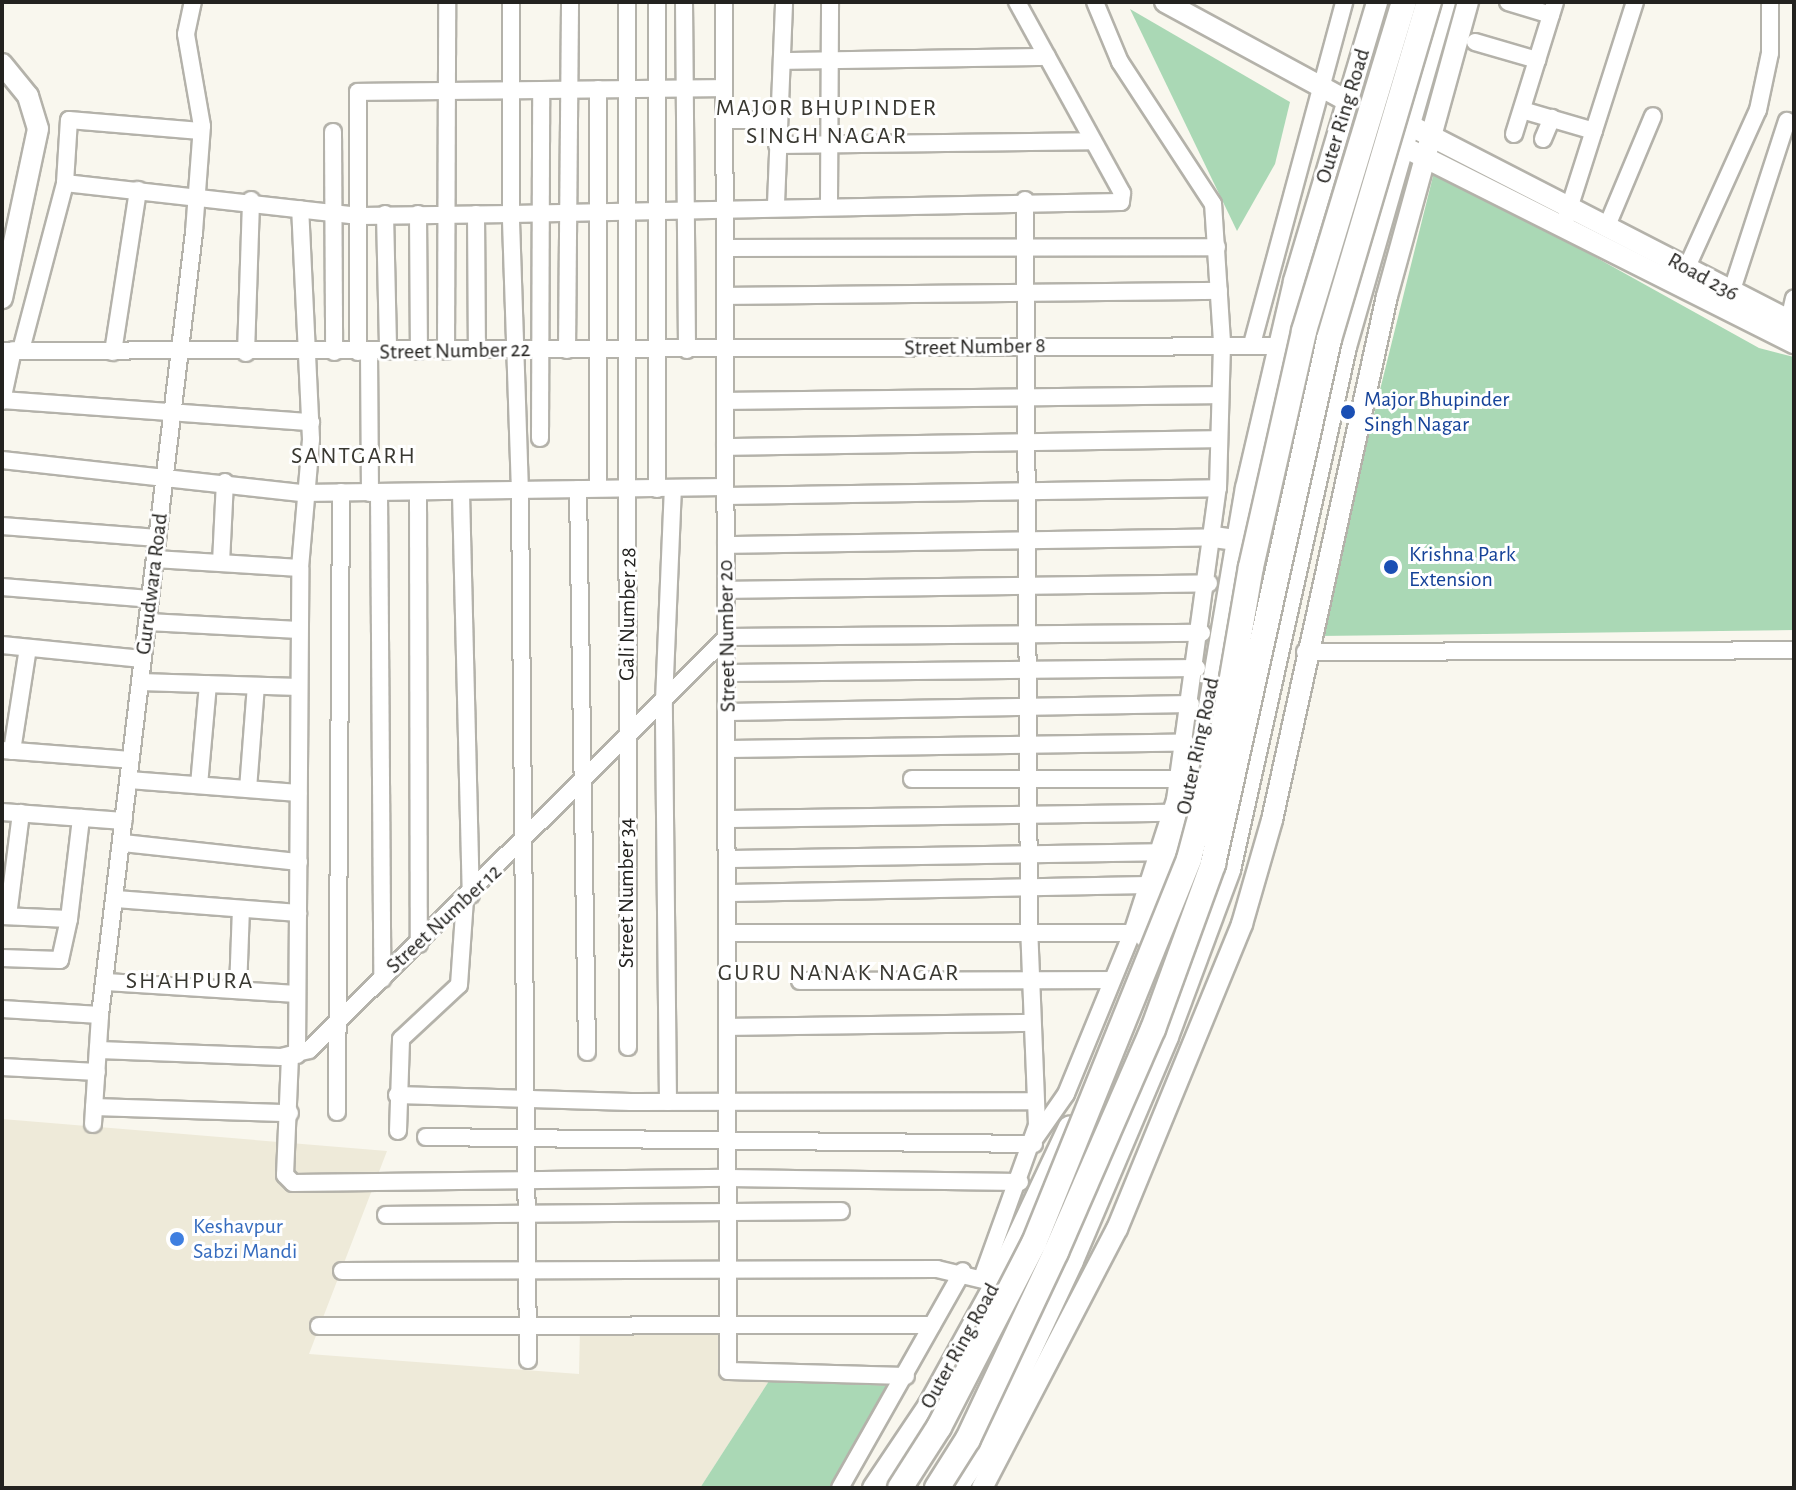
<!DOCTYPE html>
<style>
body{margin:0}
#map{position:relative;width:1796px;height:1490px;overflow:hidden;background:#f9f7ee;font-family:"Alegreya Sans",sans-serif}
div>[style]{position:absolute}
.built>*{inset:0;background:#eeead9}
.green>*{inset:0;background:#aad8b5}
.roads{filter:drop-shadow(2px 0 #b4b2aa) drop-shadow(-2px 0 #b4b2aa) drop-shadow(0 2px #b4b2aa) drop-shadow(0 -2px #b4b2aa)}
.minor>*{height:16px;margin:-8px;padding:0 8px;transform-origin:8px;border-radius:8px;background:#fff}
.tertiary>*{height:20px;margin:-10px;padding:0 10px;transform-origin:10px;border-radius:10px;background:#fff}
.bridges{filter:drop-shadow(2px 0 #b4b2aa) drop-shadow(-2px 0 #b4b2aa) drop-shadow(0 2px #b4b2aa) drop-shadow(0 -2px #b4b2aa)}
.primary-bridge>*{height:24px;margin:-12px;padding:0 12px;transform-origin:12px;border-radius:12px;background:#fff}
.dots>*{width:22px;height:22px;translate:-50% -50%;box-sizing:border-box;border:4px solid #fff;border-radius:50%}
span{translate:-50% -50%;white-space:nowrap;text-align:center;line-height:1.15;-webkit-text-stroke:6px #fff;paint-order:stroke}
.street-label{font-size:22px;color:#23221f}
.transit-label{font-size:22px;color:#164399}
.left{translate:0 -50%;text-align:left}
.shop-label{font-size:22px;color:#366cbe}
.neighbourhood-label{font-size:24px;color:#393831;letter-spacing:2px}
.frame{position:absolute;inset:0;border:4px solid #23221f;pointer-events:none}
</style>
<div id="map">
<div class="built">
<div style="clip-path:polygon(2px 1119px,387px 1151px,309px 1354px,579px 1374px,580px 1327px,727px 1327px,727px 1380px,769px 1381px,700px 1488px,2px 1488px)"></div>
</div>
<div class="green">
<div style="clip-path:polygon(1130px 9px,1290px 102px,1275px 164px,1237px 231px)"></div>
<div style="clip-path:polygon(1435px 168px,1759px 348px,1794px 357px,1794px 630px,1319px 636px)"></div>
<div style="clip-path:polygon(769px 1381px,898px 1386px,831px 1488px,700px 1488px)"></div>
</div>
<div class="roads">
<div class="minor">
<div style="left:627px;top:2px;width:1045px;rotate:89.95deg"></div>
<div style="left:657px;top:2px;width:487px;rotate:90deg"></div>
<div style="left:684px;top:2px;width:348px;rotate:89.5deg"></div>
<div style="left:724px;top:2px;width:1369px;rotate:89.83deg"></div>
<div style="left:728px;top:1371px;width:178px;rotate:1.6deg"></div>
<div style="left:1508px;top:2px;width:45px;rotate:16.8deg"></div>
<div style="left:1475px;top:42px;width:65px;rotate:16.2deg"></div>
<div style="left:782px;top:61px;width:265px;rotate:-0.9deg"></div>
<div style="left:598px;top:89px;width:399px;rotate:90deg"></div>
<div style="left:1522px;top:110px;width:75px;rotate:16.3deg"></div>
<div style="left:724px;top:120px;width:54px"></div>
<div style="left:333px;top:132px;width:220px;rotate:89.7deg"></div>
<div style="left:1514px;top:134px;width:138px;rotate:-72.7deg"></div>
<div style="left:1543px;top:139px;width:23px;rotate:-67deg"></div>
<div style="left:777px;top:145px;width:316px;rotate:-0.7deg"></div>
<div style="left:65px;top:183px;width:298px;rotate:6.4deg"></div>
<div style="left:361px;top:216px;width:150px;rotate:-0.8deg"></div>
<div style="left:511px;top:214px;width:212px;rotate:-90deg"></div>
<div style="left:829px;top:203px;width:201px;rotate:-89.7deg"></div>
<div style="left:776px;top:204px;width:202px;rotate:-87.7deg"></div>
<div style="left:385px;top:214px;width:137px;rotate:88.7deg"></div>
<div style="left:418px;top:214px;width:137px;rotate:89.6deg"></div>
<div style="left:476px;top:214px;width:136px;rotate:89.6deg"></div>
<div style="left:1566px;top:218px;width:227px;rotate:-72.3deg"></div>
<div style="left:1607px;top:226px;width:119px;rotate:-67.3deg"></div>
<div style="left:725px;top:248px;width:492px;rotate:-0.1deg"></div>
<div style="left:1687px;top:267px;width:172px;rotate:-65.7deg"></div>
<div style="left:1758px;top:110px;width:58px;rotate:-78.1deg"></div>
<div style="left:1770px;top:53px;width:51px;rotate:-90deg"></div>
<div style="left:1731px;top:293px;width:181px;rotate:-72deg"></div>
<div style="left:727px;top:296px;width:492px;rotate:-0.6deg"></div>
<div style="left:1789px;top:320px;width:22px;rotate:-77deg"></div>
<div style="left:1252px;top:344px;width:354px;rotate:-74.9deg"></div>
<div style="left:21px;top:350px;width:173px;rotate:-75.2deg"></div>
<div style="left:65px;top:183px;width:63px;rotate:-86.4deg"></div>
<div style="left:69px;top:120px;width:132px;rotate:4.8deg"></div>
<div style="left:567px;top:350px;width:348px;rotate:-89.5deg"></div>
<div style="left:2px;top:351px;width:1277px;rotate:-0.22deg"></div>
<div style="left:446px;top:351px;width:349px;rotate:-89.8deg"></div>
<div style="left:113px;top:352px;width:164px;rotate:-81.2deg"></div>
<div style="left:358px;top:352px;width:260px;rotate:-90deg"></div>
<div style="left:358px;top:92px;width:366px;rotate:-0.6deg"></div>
<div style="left:369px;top:352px;width:141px;rotate:89.6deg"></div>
<div style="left:246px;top:353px;width:153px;rotate:-88.1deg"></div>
<div style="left:2px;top:400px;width:310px;rotate:4.1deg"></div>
<div style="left:2px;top:401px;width:52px;rotate:-77.8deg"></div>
<div style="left:727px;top:401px;width:493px;rotate:-0.7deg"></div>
<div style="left:540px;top:438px;width:348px;rotate:-89.8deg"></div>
<div style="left:725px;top:447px;width:494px;rotate:-0.9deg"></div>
<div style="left:2px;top:460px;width:303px;rotate:6.3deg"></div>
<div style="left:303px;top:493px;width:422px;rotate:-0.8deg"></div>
<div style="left:578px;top:489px;width:563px;rotate:89.08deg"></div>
<div style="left:379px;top:493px;width:486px;rotate:89.6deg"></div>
<div style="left:418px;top:493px;width:451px;rotate:89.9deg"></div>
<div style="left:461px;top:493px;width:402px;rotate:88.6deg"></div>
<div style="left:725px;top:496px;width:493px;rotate:-0.9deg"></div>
<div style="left:2px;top:526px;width:156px;rotate:4.4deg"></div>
<div style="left:726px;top:545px;width:488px;rotate:-0.9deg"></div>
<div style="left:155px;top:559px;width:145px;rotate:3.6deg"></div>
<div style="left:221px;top:563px;width:81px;rotate:-87.2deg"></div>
<div style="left:2px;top:587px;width:148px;rotate:4.6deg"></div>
<div style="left:726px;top:590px;width:483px;rotate:-0.8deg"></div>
<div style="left:148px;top:622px;width:151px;rotate:3deg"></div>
<div style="left:727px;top:637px;width:475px;rotate:-0.5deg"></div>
<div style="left:2px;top:645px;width:141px;rotate:5.7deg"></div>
<div style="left:1305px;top:652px;width:489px;rotate:-0.2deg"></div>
<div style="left:728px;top:673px;width:469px;rotate:-0.6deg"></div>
<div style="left:140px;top:682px;width:159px;rotate:1.8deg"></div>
<div style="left:728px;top:712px;width:463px;rotate:-1deg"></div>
<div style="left:729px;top:749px;width:457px;rotate:-0.8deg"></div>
<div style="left:2px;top:750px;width:129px;rotate:4.4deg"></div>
<div style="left:12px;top:751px;width:104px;rotate:-81.2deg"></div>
<div style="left:912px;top:779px;width:267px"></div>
<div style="left:129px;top:780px;width:170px;rotate:4.4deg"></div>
<div style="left:199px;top:785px;width:101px;rotate:-84.9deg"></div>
<div style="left:248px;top:789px;width:103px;rotate:-85.6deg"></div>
<div style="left:2px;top:812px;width:122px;rotate:4.2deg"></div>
<div style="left:730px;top:819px;width:441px;rotate:-0.8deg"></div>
<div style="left:123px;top:843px;width:177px;rotate:6.2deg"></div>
<div style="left:731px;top:859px;width:428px;rotate:-0.9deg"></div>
<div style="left:731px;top:893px;width:417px;rotate:-1.1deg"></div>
<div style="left:116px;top:899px;width:183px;rotate:4.4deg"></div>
<div style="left:2px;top:916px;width:67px;rotate:2.6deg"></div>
<div style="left:69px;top:919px;width:102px;rotate:-83.2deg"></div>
<div style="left:8px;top:916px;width:104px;rotate:-82.8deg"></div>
<div style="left:732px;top:933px;width:400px"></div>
<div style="left:2px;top:958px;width:58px;rotate:2deg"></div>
<div style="left:60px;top:960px;width:42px;rotate:-77.6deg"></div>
<div style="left:800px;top:981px;width:312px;rotate:-0.2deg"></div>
<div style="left:106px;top:982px;width:191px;rotate:3.6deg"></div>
<div style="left:238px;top:990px;width:81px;rotate:-87.9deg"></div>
<div style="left:2px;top:1009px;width:98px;rotate:3.5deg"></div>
<div style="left:730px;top:1027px;width:301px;rotate:-0.8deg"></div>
<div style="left:99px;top:1050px;width:182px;rotate:2.2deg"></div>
<div style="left:281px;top:1057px;width:29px;rotate:-14deg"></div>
<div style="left:309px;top:1050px;width:588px;rotate:-44.66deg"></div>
<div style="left:297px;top:1055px;width:487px;rotate:-89.6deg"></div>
<div style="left:300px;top:568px;width:129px;rotate:-85.1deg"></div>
<div style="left:311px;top:439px;width:230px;rotate:-92.7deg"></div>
<div style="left:290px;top:1056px;width:119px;rotate:92.4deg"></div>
<div style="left:285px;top:1175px;width:11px;rotate:45deg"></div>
<div style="left:293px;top:1183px;width:436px;rotate:-0.7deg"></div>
<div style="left:729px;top:1178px;width:291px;rotate:0.8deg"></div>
<div style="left:2px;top:1067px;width:95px;rotate:3deg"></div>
<div style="left:397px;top:1095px;width:234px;rotate:1.7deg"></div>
<div style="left:631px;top:1102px;width:404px;rotate:-0.1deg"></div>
<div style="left:668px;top:1102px;width:401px;rotate:-90.6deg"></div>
<div style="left:664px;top:701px;width:213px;rotate:-87.6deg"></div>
<div style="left:94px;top:1107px;width:196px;rotate:1.8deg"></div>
<div style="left:337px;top:1112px;width:620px;rotate:-89.63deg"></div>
<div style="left:93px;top:1124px;width:109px;rotate:-86.3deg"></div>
<div style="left:100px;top:1015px;width:789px;rotate:-83.15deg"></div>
<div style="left:194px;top:232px;width:106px;rotate:-85.7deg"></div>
<div style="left:202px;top:126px;width:93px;rotate:-99.9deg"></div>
<div style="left:186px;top:34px;width:33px;rotate:-78deg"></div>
<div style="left:398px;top:1131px;width:92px;rotate:-88.1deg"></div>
<div style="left:401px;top:1039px;width:79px;rotate:-43deg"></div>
<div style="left:459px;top:985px;width:85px;rotate:-86deg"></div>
<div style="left:426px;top:1137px;width:608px;rotate:0.66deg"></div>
<div style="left:1036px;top:1137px;width:52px;rotate:-55.1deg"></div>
<div style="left:1066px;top:1094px;width:174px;rotate:-67.7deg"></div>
<div style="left:1132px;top:933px;width:140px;rotate:-72.1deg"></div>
<div style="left:1175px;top:800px;width:315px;rotate:-82.2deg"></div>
<div style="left:1218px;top:488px;width:146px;rotate:-88.4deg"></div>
<div style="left:1222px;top:342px;width:138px;rotate:-93.7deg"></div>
<div style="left:1213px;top:204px;width:170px;rotate:-123.2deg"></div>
<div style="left:1120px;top:62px;width:65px;rotate:-112.6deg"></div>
<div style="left:386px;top:1215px;width:455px;rotate:-0.5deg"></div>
<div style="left:342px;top:1271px;width:595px;rotate:-0.19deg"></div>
<div style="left:937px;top:1269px;width:56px;rotate:13.5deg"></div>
<div style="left:982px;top:1278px;width:163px;rotate:-70.2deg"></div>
<div style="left:1037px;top:1125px;width:195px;rotate:-92.3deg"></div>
<div style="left:1029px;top:930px;width:730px;rotate:-90.31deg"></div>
<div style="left:319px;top:1326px;width:613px;rotate:-0.09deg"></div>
<div style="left:528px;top:1360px;width:868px;rotate:-90.53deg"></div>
<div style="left:520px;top:492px;width:278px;rotate:-91.9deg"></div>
<div style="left:511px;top:214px;width:610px;rotate:-1.13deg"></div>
<div style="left:1121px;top:202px;width:9px;rotate:-84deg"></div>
<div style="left:1122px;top:193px;width:218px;rotate:-118.8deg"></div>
<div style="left:840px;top:1488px;width:249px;rotate:-60.5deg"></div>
</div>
<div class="tertiary">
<div style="left:1165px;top:2px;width:207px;rotate:28.5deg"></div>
<div style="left:2px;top:64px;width:41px;rotate:50.9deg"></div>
<div style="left:28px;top:96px;width:34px;rotate:73deg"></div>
<div style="left:38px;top:129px;width:173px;rotate:102deg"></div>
<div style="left:1417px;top:129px;width:424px;rotate:27.2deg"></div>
<div style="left:1412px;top:151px;width:428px;rotate:26.7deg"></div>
<div style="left:1214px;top:537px;width:22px;rotate:8deg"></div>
<div style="left:1145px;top:937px;width:168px;rotate:-72deg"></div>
<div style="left:1197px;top:777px;width:293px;rotate:-80.4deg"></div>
<div style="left:1246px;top:488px;width:212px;rotate:-76.9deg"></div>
<div style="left:1294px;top:281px;width:291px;rotate:-73.4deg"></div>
<div style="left:873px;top:1488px;width:99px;rotate:-56.1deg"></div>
<div style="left:928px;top:1406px;width:139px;rotate:-61.2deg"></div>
<div style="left:995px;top:1284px;width:174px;rotate:-64.8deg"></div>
<div style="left:957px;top:1488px;width:51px;rotate:-55.4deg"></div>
<div style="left:986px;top:1446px;width:204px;rotate:-64.8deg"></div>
<div style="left:1073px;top:1261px;width:243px;rotate:-67deg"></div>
<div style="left:1168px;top:1037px;width:178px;rotate:-69.6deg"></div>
<div style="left:1230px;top:870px;width:536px;rotate:-77.49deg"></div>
<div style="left:1346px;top:347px;width:359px;rotate:-74deg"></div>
<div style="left:982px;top:1488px;width:292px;rotate:-62.5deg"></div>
<div style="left:1117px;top:1229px;width:330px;rotate:-67.7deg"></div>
<div style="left:1242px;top:924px;width:108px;rotate:-73.9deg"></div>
<div style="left:1272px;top:820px;width:536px;rotate:-77.62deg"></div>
<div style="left:1387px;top:296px;width:305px;rotate:-74.6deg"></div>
</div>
</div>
<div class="bridges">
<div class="primary-bridge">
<div style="left:900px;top:1488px;width:72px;rotate:-57.4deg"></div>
<div style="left:939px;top:1427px;width:207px;rotate:-62.7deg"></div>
<div style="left:1034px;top:1243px;width:414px;rotate:-68deg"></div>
<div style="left:1189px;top:859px;width:127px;rotate:-75deg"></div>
<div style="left:1222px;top:736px;width:171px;rotate:-80.3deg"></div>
<div style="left:1251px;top:567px;width:242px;rotate:-77.3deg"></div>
<div style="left:1304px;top:331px;width:344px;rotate:-73.1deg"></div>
<div style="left:937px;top:1488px;width:58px;rotate:-57.7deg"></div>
<div style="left:968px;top:1439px;width:207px;rotate:-64.8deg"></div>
<div style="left:1056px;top:1252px;width:243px;rotate:-66.5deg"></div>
<div style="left:1153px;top:1029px;width:176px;rotate:-70deg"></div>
<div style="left:1213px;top:864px;width:538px;rotate:-77.54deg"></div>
<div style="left:1329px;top:339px;width:352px;rotate:-73.5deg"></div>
</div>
</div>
<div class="dots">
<div style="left:1348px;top:412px;background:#1a4fb4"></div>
<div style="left:1391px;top:567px;background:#1a4fb4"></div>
<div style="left:177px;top:1239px;background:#3f7fe0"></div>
</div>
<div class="street-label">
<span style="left:1343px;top:116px;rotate:-73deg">Outer Ring Road</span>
<span style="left:1703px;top:277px;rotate:29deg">Road 236</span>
<span style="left:975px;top:347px;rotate:-1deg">Street Number 8</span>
<span style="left:455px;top:351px;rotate:-1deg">Street Number 22</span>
<span style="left:152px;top:584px;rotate:-83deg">Gurudwara Road</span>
<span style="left:628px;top:614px;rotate:-89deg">Gali Number 28</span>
<span style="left:727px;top:636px;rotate:-91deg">Street Number 20</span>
<span style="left:1198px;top:746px;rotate:-78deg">Outer Ring Road</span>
<span style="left:627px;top:893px;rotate:-90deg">Street Number 34</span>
<span style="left:444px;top:919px;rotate:-43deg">Street Number 12</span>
<span style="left:960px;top:1346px;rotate:-61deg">Outer Ring Road</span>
</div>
<div class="transit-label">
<span class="left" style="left:1364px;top:412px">Major Bhupinder<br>Singh Nagar</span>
<span class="left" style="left:1409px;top:567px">Krishna Park<br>Extension</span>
</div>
<div class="shop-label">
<span class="left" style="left:193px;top:1239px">Keshavpur<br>Sabzi Mandi</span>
</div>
<div class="neighbourhood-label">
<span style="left:827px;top:123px">MAJOR BHUPINDER<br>SINGH NAGAR</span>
<span style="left:354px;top:457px">SANTGARH</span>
<span style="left:839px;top:974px">GURU NANAK NAGAR</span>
<span style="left:190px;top:982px">SHAHPURA</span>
</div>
<div class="frame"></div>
</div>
